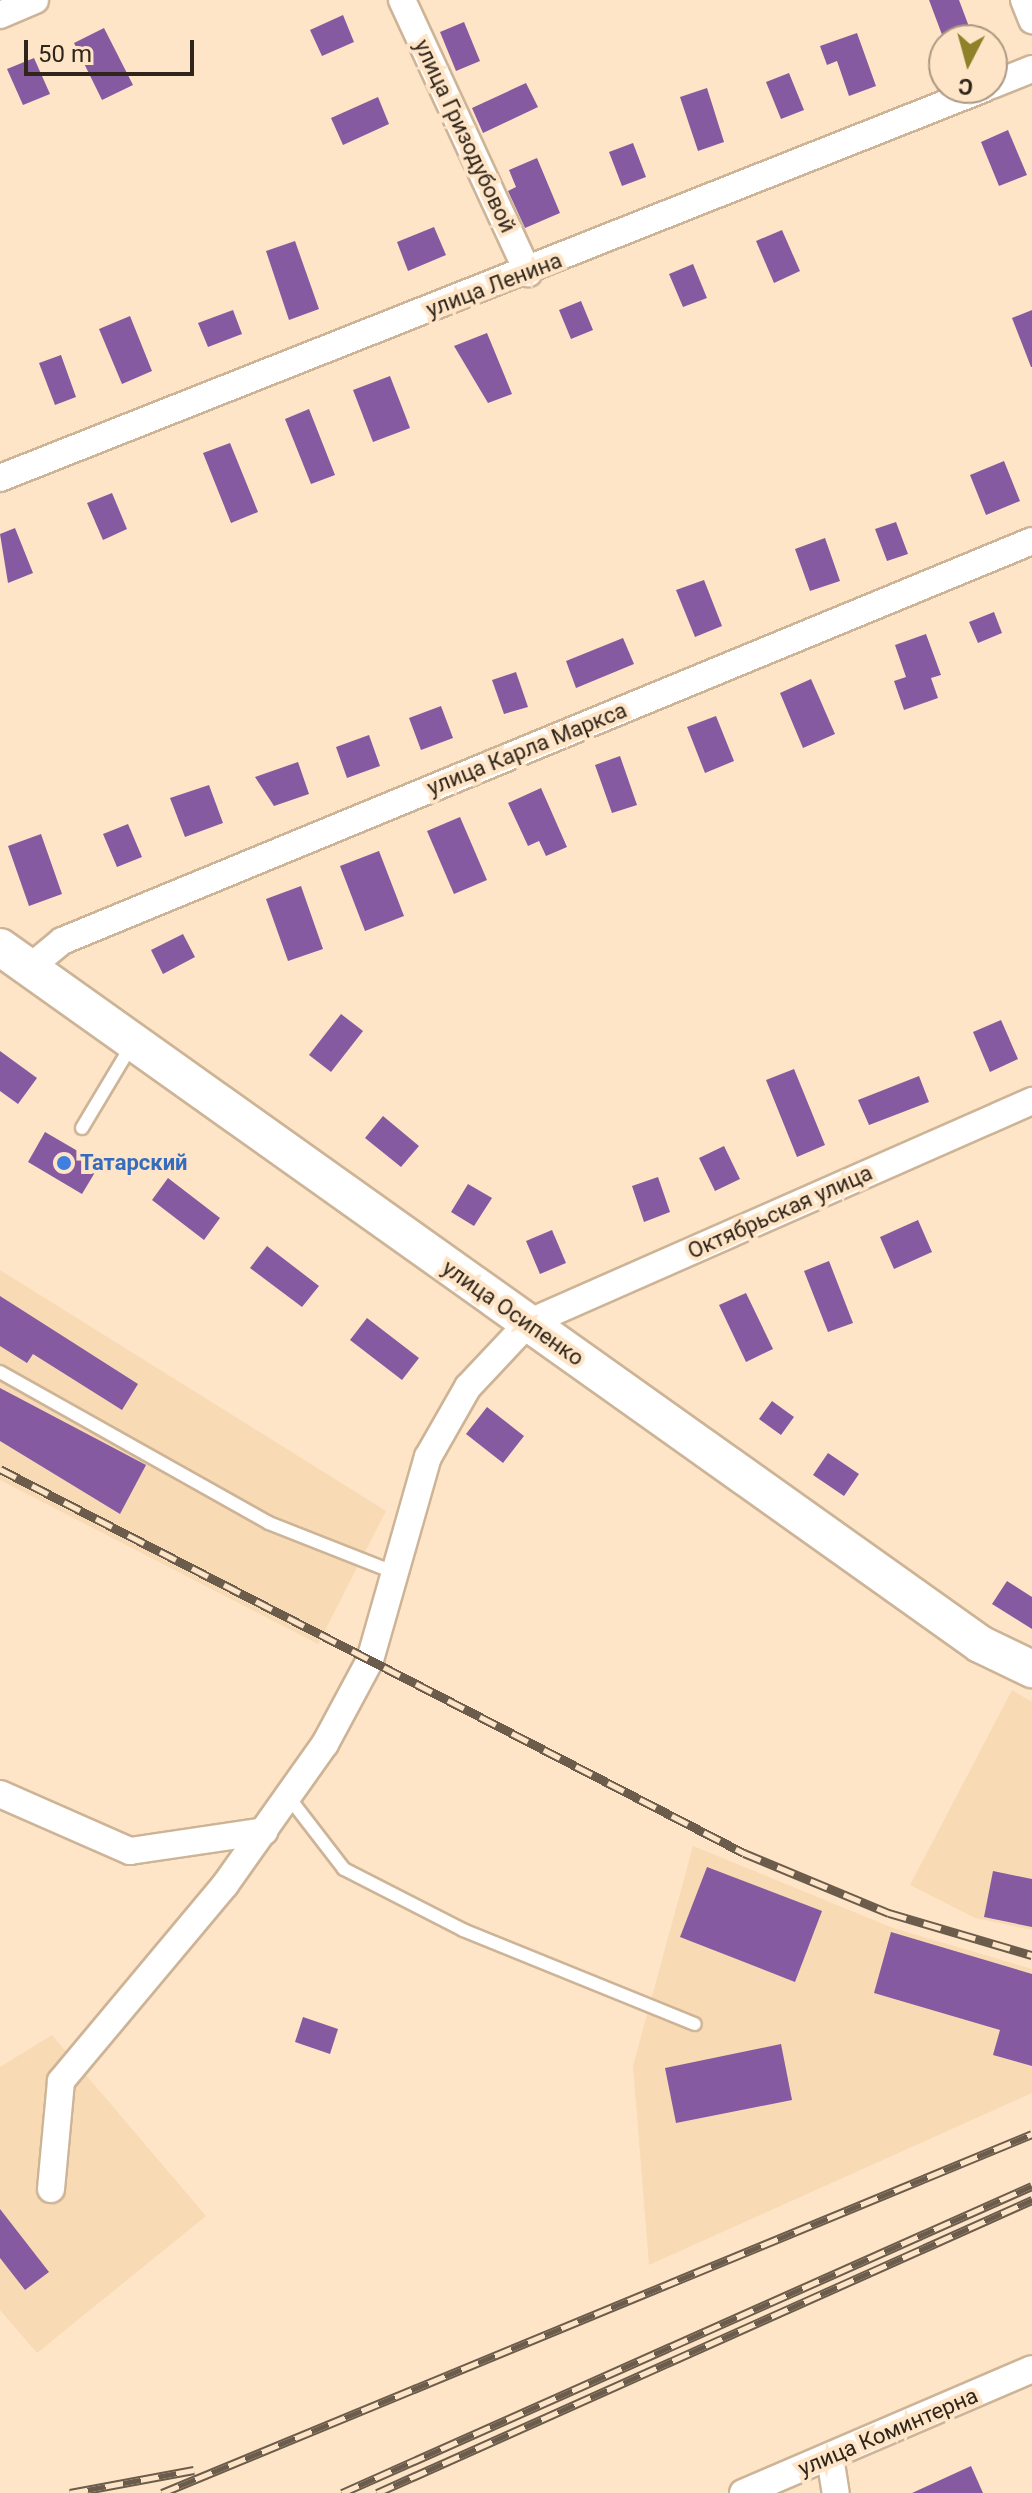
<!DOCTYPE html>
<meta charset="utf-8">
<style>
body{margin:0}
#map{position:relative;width:1032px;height:2493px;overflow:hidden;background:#ffe5c7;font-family:Roboto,sans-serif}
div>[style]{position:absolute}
.built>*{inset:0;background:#f8dab5}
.building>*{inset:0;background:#855aa1}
.roads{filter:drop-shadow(2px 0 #cdb497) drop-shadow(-2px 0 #cdb497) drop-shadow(0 2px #cdb497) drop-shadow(0 -2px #cdb497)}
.lane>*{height:12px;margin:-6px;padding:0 6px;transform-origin:6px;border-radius:6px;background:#fff}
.street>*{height:26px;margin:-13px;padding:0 13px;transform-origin:13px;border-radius:13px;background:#fff}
.secondary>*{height:36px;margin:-18px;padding:0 18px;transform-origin:18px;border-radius:18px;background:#fff}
.rail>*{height:9px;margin-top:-4.5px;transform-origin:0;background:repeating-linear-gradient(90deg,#ffe5c7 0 18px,#6b5c4c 0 36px);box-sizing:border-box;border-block:2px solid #6b5c4c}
.dots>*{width:22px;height:22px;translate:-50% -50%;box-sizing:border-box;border:4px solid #ffe5c7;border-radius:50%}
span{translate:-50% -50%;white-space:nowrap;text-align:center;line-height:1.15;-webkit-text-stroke:8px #ffe5c7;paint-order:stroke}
.street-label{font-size:22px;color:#2f251a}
.shop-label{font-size:22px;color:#366cbe;font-weight:700}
.left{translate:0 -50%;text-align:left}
.north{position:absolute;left:928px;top:24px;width:80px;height:80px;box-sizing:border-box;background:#ffe5c7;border:2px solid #ac9882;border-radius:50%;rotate:186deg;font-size:22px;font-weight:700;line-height:32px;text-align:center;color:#2f251a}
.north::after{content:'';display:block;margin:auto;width:28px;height:36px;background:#8e8128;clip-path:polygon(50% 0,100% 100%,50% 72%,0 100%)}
.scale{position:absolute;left:24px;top:40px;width:170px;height:36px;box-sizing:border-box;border:4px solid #2f251a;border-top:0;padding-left:10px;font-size:24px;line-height:28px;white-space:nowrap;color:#2f251a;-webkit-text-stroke:6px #ffe5c7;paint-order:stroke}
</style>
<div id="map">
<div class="built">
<div style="clip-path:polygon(0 1270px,386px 1511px,318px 1644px,0 1480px)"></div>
<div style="clip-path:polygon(1012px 1690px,1032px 1702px,1032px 1930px,975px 1918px,910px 1885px)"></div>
<div style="clip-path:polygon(693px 1846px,893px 1928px,1032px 1969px,1032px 2093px,649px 2265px,633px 2066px)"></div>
<div style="clip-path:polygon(52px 2035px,206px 2216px,37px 2353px,0 2310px,0 2067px)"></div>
</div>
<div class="building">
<div style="clip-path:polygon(929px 0,959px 0,974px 40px,944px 40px)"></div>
<div style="clip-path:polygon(343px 15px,354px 42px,322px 56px,310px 30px)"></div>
<div style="clip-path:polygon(464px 22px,480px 61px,456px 71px,440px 32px)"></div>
<div style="clip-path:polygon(104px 28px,133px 85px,102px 100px,74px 43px)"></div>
<div style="clip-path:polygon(857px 33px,876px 86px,849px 96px,837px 61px,827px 65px,820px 46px)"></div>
<div style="clip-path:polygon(34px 58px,50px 94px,23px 105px,7px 69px)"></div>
<div style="clip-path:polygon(789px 73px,804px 110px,781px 119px,766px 82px)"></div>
<div style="clip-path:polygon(526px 83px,538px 107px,483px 133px,472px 108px)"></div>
<div style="clip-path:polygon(707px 88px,724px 142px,698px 151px,680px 97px)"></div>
<div style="clip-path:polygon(378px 97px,389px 124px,343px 145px,331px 118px)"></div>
<div style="clip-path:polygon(1008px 130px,1027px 175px,999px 186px,981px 142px)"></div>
<div style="clip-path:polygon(633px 143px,646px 177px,622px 186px,609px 152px)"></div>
<div style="clip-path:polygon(537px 158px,560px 213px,525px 228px,508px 191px,516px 187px,509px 170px)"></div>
<div style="clip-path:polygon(434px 227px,446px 255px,408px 271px,397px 242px)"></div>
<div style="clip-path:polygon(782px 230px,800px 271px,774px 283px,756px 241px)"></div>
<div style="clip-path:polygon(295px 241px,319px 309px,289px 320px,266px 251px)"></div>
<div style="clip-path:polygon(693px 264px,707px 298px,683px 307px,669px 274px)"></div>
<div style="clip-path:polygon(581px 301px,593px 330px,571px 339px,559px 310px)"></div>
<div style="clip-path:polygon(233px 310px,242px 334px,208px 347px,198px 323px)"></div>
<div style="clip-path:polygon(1032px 310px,1032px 367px,1031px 367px,1012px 318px)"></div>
<div style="clip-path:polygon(130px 316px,152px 371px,122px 384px,99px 329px)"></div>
<div style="clip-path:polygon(487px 333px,512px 394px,488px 403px,454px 346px)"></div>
<div style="clip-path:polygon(61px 355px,76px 397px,55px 405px,39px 363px)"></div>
<div style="clip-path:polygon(390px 376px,410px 428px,373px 442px,353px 390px)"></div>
<div style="clip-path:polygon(309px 409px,335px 475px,311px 484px,285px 419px)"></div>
<div style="clip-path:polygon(230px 443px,258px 512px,231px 523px,203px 453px)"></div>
<div style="clip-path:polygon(1004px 461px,1020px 501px,986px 515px,970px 475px)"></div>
<div style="clip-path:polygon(112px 493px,127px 529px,103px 540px,87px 503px)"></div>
<div style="clip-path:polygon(896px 522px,908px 554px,887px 561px,875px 529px)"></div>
<div style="clip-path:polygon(15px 528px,33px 573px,8px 583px,0 534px)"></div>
<div style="clip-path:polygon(825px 538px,840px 581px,810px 591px,795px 549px)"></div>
<div style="clip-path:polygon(704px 580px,722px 626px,695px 637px,676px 590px)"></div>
<div style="clip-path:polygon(994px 612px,1002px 633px,978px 643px,969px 622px)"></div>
<div style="clip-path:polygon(926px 634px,941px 675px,931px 678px,938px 698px,904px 710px,894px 681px,906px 677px,895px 645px)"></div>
<div style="clip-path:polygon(623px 638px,634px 664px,576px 688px,566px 661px)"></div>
<div style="clip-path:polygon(516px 672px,528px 707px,504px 714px,492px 680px)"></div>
<div style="clip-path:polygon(811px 679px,835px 734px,803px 748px,780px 693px)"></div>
<div style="clip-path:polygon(441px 706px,453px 738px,421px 750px,409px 718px)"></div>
<div style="clip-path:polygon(716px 716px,734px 761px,705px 773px,687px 727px)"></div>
<div style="clip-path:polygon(369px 735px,380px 766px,347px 778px,336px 747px)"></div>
<div style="clip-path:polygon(620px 756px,637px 805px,612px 813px,595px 765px)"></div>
<div style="clip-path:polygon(298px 762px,309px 794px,274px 806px,255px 777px)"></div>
<div style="clip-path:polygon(209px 785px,223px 823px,185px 837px,170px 798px)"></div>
<div style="clip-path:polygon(541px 788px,567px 847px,546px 856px,539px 841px,528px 846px,508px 803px)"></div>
<div style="clip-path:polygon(460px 817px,487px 880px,454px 894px,427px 831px)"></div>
<div style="clip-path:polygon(128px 824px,142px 857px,117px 867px,103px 834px)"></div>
<div style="clip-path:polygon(41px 834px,62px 894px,29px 906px,8px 846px)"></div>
<div style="clip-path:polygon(379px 851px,404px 916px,365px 931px,340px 866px)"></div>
<div style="clip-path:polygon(301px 886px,323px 949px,288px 961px,266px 899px)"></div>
<div style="clip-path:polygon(183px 934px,195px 957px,163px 974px,151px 950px)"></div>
<div style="clip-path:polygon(341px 1014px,363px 1031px,331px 1072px,309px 1055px)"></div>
<div style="clip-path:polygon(1001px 1020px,1018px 1059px,990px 1072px,973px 1032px)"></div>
<div style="clip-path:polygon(0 1051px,37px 1078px,18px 1104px,0 1091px)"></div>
<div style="clip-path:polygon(794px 1069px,825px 1145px,797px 1157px,766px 1080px)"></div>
<div style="clip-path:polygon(919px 1076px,929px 1102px,869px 1125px,858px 1100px)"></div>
<div style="clip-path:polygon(383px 1116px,419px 1146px,401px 1167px,365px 1138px)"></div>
<div style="clip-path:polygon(45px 1132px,100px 1164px,82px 1194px,28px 1162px)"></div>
<div style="clip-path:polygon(724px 1146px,740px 1179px,715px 1191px,699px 1158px)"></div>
<div style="clip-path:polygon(658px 1177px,670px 1212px,644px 1222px,632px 1186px)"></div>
<div style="clip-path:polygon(168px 1178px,220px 1218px,204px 1240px,152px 1200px)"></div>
<div style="clip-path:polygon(468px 1184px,492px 1198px,474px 1226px,451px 1212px)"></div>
<div style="clip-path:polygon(918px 1220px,932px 1252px,894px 1269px,880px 1237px)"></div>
<div style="clip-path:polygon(552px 1230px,566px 1263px,540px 1274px,526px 1241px)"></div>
<div style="clip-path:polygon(267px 1246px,319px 1286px,302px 1307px,250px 1268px)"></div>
<div style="clip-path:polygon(829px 1261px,853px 1323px,828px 1332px,804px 1271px)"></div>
<div style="clip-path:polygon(746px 1293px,773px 1349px,746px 1362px,719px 1305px)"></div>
<div style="clip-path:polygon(0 1296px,138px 1384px,122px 1410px,33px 1354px,27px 1363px,0 1346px)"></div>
<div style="clip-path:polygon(367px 1318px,419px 1358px,402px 1380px,350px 1340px)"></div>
<div style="clip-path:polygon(0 1388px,146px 1465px,120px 1514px,0 1441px)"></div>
<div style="clip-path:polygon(772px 1401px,794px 1417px,781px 1435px,759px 1419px)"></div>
<div style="clip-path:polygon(487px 1407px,524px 1436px,503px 1463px,466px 1434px)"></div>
<div style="clip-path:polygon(828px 1453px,859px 1474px,844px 1496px,813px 1475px)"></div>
<div style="clip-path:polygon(1007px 1581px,1032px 1597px,1032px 1629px,992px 1604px)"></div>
<div style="clip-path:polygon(707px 1867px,822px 1911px,795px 1982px,680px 1937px)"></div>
<div style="clip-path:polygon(993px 1871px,1032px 1879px,1032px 1927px,984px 1917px)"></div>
<div style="clip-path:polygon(891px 1932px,1032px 1974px,1032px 2066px,993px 2055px,1000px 2030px,874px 1993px)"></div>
<div style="clip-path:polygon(303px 2017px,338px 2029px,330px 2054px,295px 2042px)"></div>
<div style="clip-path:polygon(781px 2044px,792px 2100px,676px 2123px,665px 2068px)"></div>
<div style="clip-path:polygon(0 2209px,49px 2272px,25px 2290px,0 2258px)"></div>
<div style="clip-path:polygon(971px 2466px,983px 2493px,912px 2493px)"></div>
</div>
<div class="roads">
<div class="lane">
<div style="left:82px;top:1128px;width:96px;rotate:-59.1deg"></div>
<div style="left:0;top:1372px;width:308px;rotate:29.3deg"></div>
<div style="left:269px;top:1523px;width:136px;rotate:21.5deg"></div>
<div style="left:287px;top:1795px;width:93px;rotate:52.4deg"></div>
<div style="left:344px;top:1869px;width:134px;rotate:27.1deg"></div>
<div style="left:463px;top:1930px;width:250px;rotate:22.1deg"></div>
</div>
<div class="street">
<div style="left:402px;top:0;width:301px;rotate:65.2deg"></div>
<div style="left:1024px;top:0;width:22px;rotate:68deg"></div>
<div style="left:0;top:15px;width:38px;rotate:-23deg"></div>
<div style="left:992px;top:85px;width:43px;rotate:-21.8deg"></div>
<div style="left:0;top:478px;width:1059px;rotate:-21.6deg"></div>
<div style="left:28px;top:969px;width:44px;rotate:-39.5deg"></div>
<div style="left:62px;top:941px;width:1049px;rotate:-22.41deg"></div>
<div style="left:0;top:1794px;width:142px;rotate:23.7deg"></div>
<div style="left:130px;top:1851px;width:136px;rotate:-8.4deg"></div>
<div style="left:51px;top:2189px;width:108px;rotate:-84.7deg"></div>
<div style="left:61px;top:2081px;width:256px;rotate:-50.1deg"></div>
<div style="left:225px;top:1885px;width:173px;rotate:-54.7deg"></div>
<div style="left:325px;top:1744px;width:95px;rotate:-61.8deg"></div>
<div style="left:370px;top:1660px;width:211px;rotate:-74.1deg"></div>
<div style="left:428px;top:1457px;width:81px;rotate:-60.3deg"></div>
<div style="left:468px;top:1387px;width:88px;rotate:-46.8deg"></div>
<div style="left:528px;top:1323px;width:551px;rotate:-23.77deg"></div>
<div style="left:830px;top:2457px;width:36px;rotate:81deg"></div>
<div style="left:743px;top:2493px;width:314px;rotate:-23.2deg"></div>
</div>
<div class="secondary">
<div style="left:0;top:947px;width:1203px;rotate:35.42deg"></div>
<div style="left:980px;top:1644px;width:58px;rotate:25.7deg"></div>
</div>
</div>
<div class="rail">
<div style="left:0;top:1469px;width:837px;rotate:27.3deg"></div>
<div style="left:744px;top:1853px;width:157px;rotate:22.5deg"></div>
<div style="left:889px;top:1913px;width:149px;rotate:16.4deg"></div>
<div style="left:70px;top:2493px;width:126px;rotate:-10.5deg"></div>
<div style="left:162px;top:2493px;width:941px;rotate:-22.42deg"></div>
<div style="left:342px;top:2493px;width:755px;rotate:-23.99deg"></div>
<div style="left:377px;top:2493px;width:718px;rotate:-24.1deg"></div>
</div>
<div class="dots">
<div style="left:64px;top:1163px;background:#3f7fe0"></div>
</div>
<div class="street-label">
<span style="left:465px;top:136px;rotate:65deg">улица Гризодубовой</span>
<span style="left:494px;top:285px;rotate:-21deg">улица Ленина</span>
<span style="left:527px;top:749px;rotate:-22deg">улица Карла Маркса</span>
<span style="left:780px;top:1212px;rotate:-24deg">Октябрьская улица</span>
<span style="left:513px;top:1313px;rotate:35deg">улица Осипенко</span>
<span style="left:888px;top:2432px;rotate:-23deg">улица Коминтерна</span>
</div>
<div class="shop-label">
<span class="left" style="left:80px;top:1163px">Татарский</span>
</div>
<div class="north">С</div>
<div class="scale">50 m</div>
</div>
